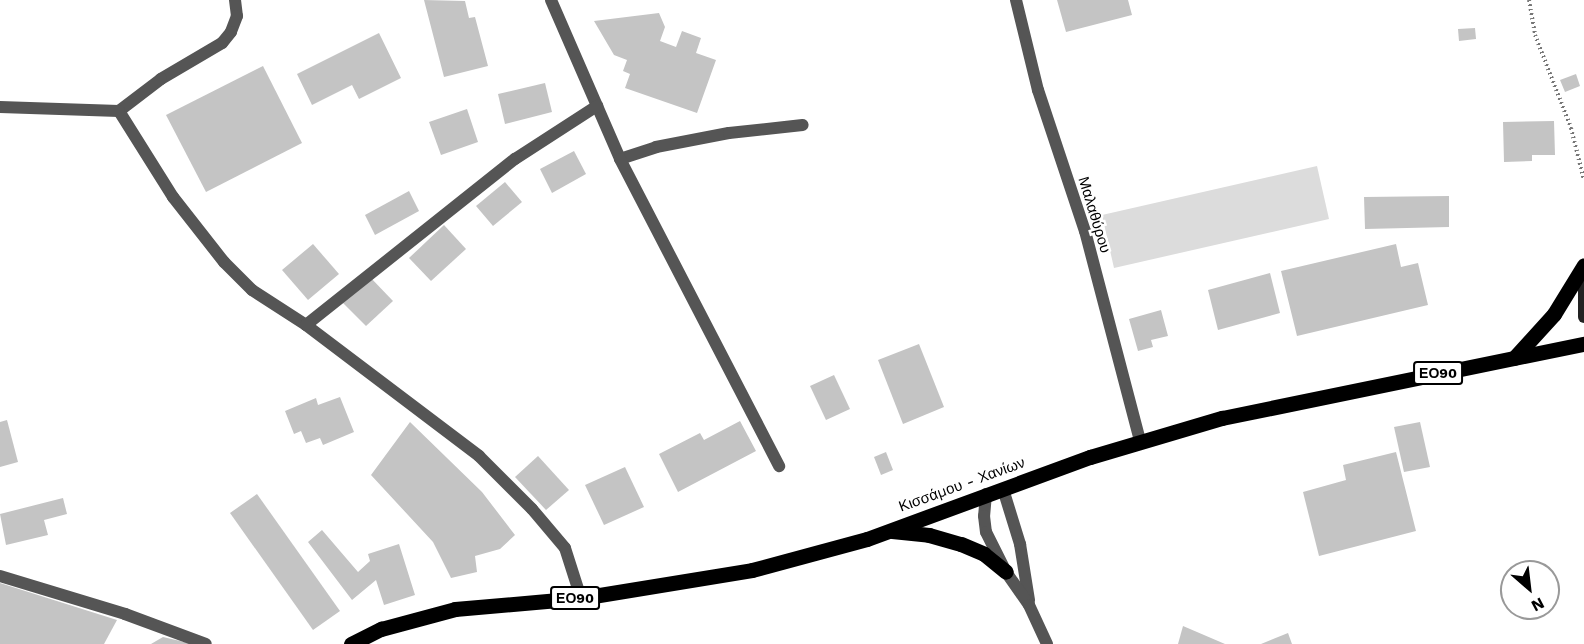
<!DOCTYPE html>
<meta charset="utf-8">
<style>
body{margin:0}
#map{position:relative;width:1584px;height:644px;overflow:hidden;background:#fff;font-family:"Work Sans",sans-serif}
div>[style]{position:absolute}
.green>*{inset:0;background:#dcdcdc}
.building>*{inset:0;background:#c4c4c4}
.path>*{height:4px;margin-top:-2px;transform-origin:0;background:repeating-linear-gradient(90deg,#777 0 1.5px,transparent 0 4.5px)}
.service>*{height:12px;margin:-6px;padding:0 6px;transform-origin:6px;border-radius:6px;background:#555}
.minor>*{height:12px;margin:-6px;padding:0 6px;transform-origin:6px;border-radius:6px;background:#555}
.tertiary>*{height:12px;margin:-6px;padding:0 6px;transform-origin:6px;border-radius:6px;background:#555}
.secondary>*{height:12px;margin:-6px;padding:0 6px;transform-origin:6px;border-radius:6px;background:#222}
.primary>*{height:15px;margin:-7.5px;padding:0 7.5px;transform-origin:7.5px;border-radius:7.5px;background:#000}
span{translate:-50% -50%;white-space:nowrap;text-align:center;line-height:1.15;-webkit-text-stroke:5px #fff;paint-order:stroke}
.shield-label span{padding:2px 4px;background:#fff;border:2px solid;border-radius:4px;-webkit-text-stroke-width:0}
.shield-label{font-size:14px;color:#000;font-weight:700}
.street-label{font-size:15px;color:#000}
.north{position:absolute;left:1500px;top:560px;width:60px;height:60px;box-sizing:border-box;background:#fff;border:2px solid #999;border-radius:50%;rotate:152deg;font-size:16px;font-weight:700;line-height:24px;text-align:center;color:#000}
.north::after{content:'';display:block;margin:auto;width:21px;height:27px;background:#000;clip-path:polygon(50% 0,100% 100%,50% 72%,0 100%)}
</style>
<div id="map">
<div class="green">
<div style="clip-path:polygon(1317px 166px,1329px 219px,1114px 268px,1102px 215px)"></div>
</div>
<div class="building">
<div style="clip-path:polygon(424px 0,465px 1px,469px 18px,475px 17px,488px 66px,444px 77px)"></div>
<div style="clip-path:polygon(1057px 0,1128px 0,1132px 15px,1066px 32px)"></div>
<div style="clip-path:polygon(659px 13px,665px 27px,660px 41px,676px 47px,682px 31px,701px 38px,696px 53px,716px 60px,697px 113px,625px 88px,630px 74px,623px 71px,627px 60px,614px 55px,594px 21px)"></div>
<div style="clip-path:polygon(1475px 28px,1476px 39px,1459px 41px,1458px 29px)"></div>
<div style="clip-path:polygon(379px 33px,401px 78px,359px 99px,352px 85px,312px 105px,297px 74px)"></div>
<div style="clip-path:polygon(263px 66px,302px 143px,206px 192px,166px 115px)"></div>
<div style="clip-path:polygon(1576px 74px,1580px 86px,1565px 92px,1560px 80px)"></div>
<div style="clip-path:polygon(545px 83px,552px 112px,505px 124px,498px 94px)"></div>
<div style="clip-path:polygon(467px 109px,478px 142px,441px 155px,429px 122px)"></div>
<div style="clip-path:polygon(1554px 121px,1555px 155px,1532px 155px,1532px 161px,1504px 162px,1503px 122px)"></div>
<div style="clip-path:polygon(574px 151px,586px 174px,552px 193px,540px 169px)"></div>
<div style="clip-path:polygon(505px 182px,522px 202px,493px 226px,476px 206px)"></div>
<div style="clip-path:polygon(409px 191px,419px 211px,375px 235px,365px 215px)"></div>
<div style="clip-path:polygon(1449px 196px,1449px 227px,1365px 229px,1364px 197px)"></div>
<div style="clip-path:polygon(444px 225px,466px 249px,431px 281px,409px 258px)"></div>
<div style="clip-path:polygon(313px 244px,339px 274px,308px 300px,282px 270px)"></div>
<div style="clip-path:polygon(1396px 244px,1401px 267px,1418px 263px,1428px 305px,1297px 336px,1281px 271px)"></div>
<div style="clip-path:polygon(1270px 273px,1280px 313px,1218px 330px,1208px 290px)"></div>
<div style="clip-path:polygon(369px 276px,393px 301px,366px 326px,342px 302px)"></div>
<div style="clip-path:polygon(1161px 310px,1168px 336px,1151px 340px,1153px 347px,1138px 351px,1129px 319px)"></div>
<div style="clip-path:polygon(919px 344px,944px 407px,903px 424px,878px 360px)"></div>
<div style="clip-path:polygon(834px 375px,850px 409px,826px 420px,810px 386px)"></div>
<div style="clip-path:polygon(340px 397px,354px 432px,323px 445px,320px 438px,306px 443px,301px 431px,294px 434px,285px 411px,316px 398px,318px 405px)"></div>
<div style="clip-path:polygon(7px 420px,18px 462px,0 467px,0 422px)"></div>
<div style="clip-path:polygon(740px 421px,756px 451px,678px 492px,659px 454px,700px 433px,704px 440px)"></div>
<div style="clip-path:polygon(410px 422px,482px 492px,515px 535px,500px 549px,475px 556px,477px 572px,451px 578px,433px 542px,371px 475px)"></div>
<div style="clip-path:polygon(1420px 422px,1430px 467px,1404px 472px,1394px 427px)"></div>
<div style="clip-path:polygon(886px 452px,893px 470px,881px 475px,874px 457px)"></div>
<div style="clip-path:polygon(1396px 452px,1416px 531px,1319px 556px,1303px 492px,1346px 480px,1343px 465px)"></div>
<div style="clip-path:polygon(538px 456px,569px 490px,546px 510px,515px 477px)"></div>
<div style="clip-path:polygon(625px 467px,644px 507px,604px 525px,585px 485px)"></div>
<div style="clip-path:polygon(257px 494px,340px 611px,313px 630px,230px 513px)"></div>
<div style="clip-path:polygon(63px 498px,67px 514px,44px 520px,48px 535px,6px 545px,0 514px)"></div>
<div style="clip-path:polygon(322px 530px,358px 572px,370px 561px,368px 554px,399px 544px,415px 595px,384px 605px,376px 580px,352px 600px,308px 542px)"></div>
<div style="clip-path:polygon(0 583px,117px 620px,104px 644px,0 644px)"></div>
<div style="clip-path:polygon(1183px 626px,1225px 644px,1178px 644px)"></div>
<div style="clip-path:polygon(1288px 633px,1292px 644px,1261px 644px)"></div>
<div style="clip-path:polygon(163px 637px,189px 643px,189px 644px,151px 644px)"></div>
</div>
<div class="path">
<div style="left:1529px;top:0;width:36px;rotate:80deg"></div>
<div style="left:1535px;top:35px;width:100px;rotate:68.8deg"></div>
<div style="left:1571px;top:128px;width:54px;rotate:76deg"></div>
</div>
<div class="service">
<div style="left:620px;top:159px;width:38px;rotate:-18deg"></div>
<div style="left:656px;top:147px;width:74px;rotate:-10.9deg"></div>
<div style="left:729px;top:133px;width:74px;rotate:-6.2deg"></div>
</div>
<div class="minor">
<div style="left:235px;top:0;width:16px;rotate:83deg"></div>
<div style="left:237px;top:16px;width:17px;rotate:111deg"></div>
<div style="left:231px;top:32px;width:14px;rotate:129deg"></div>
<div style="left:222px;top:43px;width:71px;rotate:149.5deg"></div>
<div style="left:161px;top:79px;width:53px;rotate:142.7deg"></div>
<div style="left:119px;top:111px;width:102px;rotate:57.9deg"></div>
<div style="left:173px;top:197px;width:83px;rotate:51.9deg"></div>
<div style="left:224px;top:262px;width:40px;rotate:45deg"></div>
<div style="left:252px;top:290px;width:64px;rotate:32.9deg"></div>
<div style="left:306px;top:325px;width:217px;rotate:37.1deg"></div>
<div style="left:479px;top:456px;width:75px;rotate:45deg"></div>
<div style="left:532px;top:509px;width:51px;rotate:49.8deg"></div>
<div style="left:565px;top:548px;width:52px;rotate:72.3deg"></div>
<div style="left:551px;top:0;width:173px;rotate:66.5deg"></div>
<div style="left:620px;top:159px;width:346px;rotate:62.6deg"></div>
<div style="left:1016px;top:0;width:93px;rotate:76.3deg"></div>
<div style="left:1038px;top:90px;width:149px;rotate:71.6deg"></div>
<div style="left:1085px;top:231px;width:217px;rotate:75.3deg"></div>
<div style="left:0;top:107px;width:119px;rotate:1.9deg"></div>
<div style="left:306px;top:325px;width:267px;rotate:-38.5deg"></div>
<div style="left:515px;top:159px;width:98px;rotate:-32.9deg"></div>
<div style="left:0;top:576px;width:131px;rotate:16.9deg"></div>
<div style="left:125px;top:614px;width:86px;rotate:20.3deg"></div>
</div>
<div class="tertiary">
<div style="left:1003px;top:489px;width:58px;rotate:72.8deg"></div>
<div style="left:1020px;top:544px;width:57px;rotate:80.9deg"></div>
<div style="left:986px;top:494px;width:22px;rotate:95deg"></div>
<div style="left:984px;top:516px;width:16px;rotate:83deg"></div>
<div style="left:986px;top:532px;width:45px;rotate:63.4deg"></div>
<div style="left:1006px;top:572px;width:40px;rotate:55.1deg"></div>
<div style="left:1029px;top:605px;width:43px;rotate:65.2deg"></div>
</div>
<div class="secondary">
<div style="left:1584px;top:271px;width:46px;rotate:90deg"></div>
</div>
<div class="primary">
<div style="left:1514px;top:358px;width:59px;rotate:-47.7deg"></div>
<div style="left:1554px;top:314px;width:57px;rotate:-58.5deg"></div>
<div style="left:892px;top:531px;width:37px;rotate:6deg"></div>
<div style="left:929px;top:535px;width:33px;rotate:16deg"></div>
<div style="left:961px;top:544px;width:25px;rotate:23deg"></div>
<div style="left:984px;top:554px;width:28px;rotate:39deg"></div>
<div style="left:351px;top:644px;width:34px;rotate:-27deg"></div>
<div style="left:381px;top:629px;width:77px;rotate:-15.1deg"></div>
<div style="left:455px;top:609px;width:126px;rotate:-5deg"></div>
<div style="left:581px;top:598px;width:173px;rotate:-9.3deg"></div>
<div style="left:752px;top:570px;width:119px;rotate:-15.1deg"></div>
<div style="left:867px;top:539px;width:238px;rotate:-20.2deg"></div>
<div style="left:1090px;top:457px;width:138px;rotate:-16.5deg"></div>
<div style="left:1222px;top:418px;width:369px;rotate:-11.6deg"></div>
</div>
<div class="shield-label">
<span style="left:1438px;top:373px">ΕΟ90</span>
<span style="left:575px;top:598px">ΕΟ90</span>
</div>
<div class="street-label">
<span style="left:1094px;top:215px;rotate:73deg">Μαλαθύρου</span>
<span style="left:962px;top:485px;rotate:-20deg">Κισσάμου - Χανίων</span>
</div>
<div class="north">N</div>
</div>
